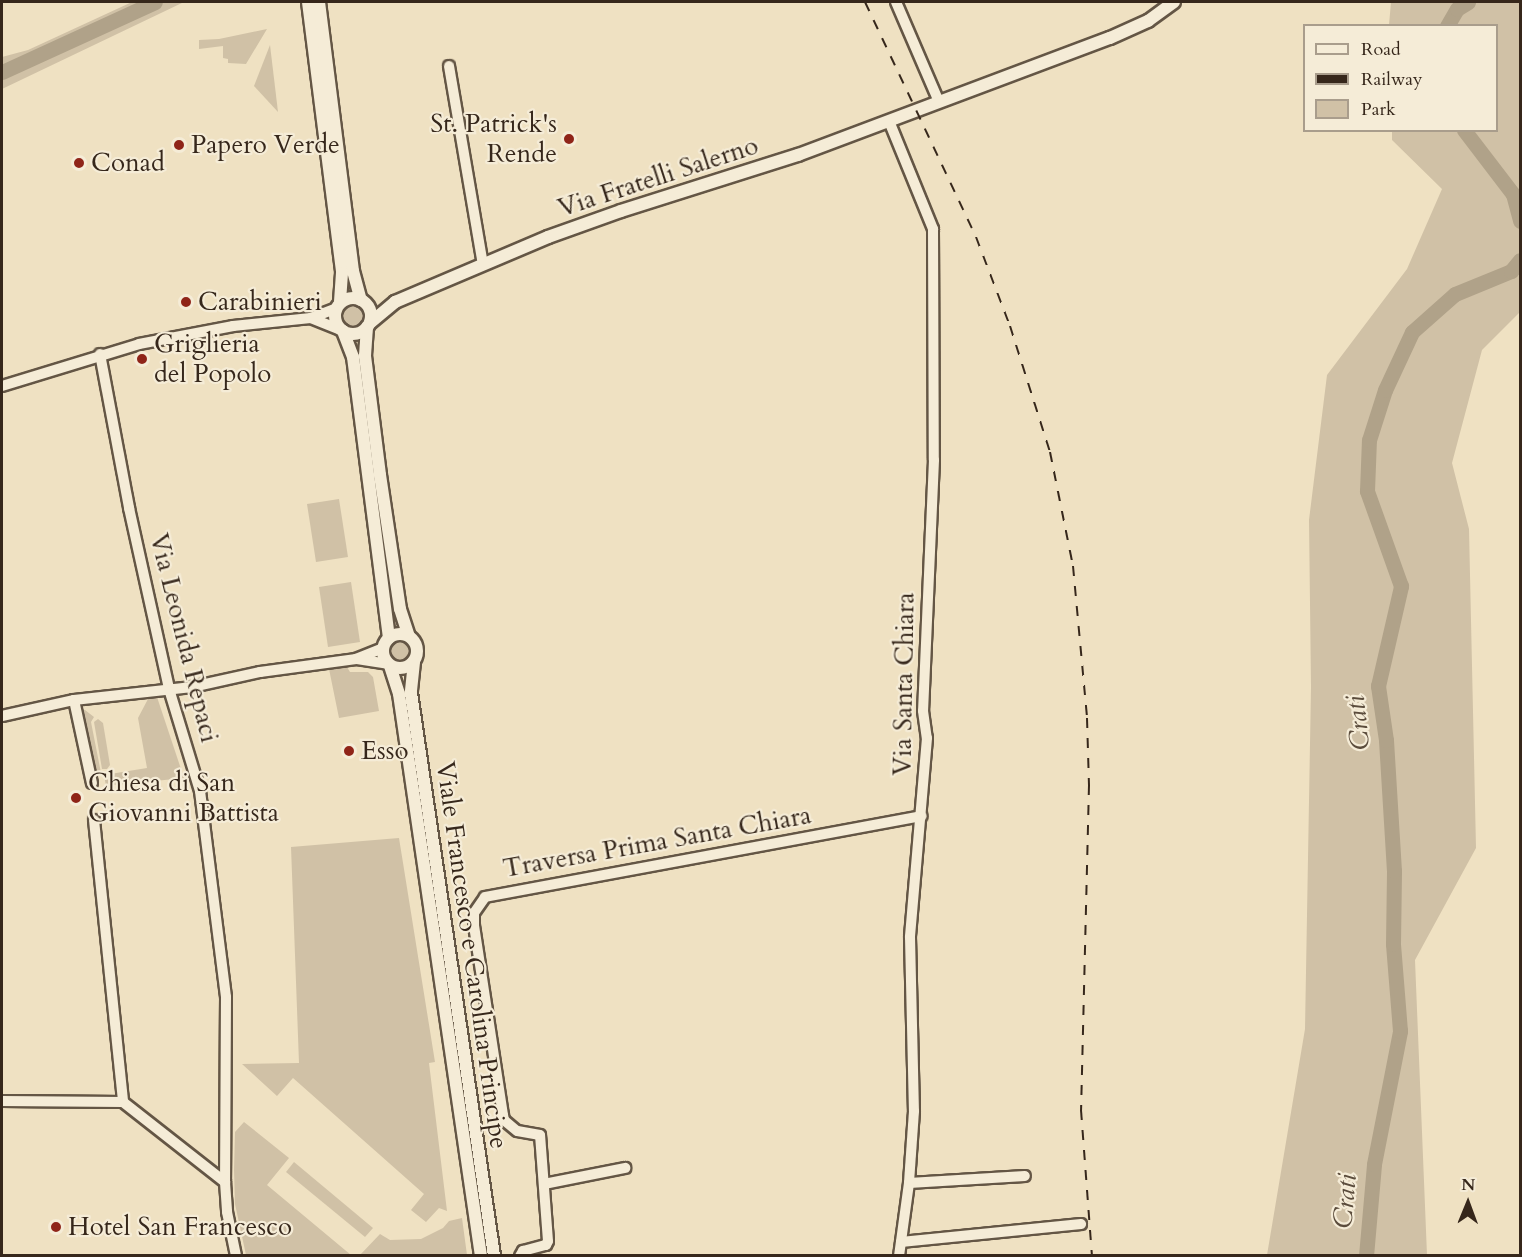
<!DOCTYPE html>
<style>
body{margin:0}
#map{position:relative;width:1522px;height:1257px;overflow:hidden;background:#efe1c2;font-family:Cardo,serif}
div>[style]{position:absolute}
.green>*{inset:0;background:#d0c1a6}
.round{border-radius:50%}
.river>*{height:15px;margin:-7.5px;padding:0 7.5px;transform-origin:7.5px;border-radius:7.5px;background:#b0a289}
.roads{filter:drop-shadow(2px 0 #645645) drop-shadow(-2px 0 #645645) drop-shadow(0 2px #645645) drop-shadow(0 -2px #645645)}
.minor>*{height:10px;margin:-5px;padding:0 5px;transform-origin:5px;border-radius:5px;background:#f5ecd7}
.tertiary>*{height:12px;margin:-6px;padding:0 6px;transform-origin:6px;border-radius:6px;background:#f5ecd7}
.tertiary>.ring{margin:-6px;padding:0;box-sizing:content-box;background:none;border:12px solid #f5ecd7;border-radius:50%}
.rail>*{height:2px;margin-top:-1px;transform-origin:0;background:repeating-linear-gradient(90deg,#36271b 0 10px,transparent 0 20px)}
.dots>*{width:16px;height:16px;translate:-50% -50%;box-sizing:border-box;border:3px solid #f5ecd7;border-radius:50%}
span{translate:-50% -50%;white-space:nowrap;text-align:center;line-height:1.15;-webkit-text-stroke:4.5px #f5ecd7;paint-order:stroke}
.poi-label{font-size:26px;color:#36271b}
.right{translate:-100% -50%;text-align:right}
.left{translate:0 -50%;text-align:left}
.street-label{font-size:26px;color:#36271b}
.water-label{font-size:27px;color:#5b4c3c;font-style:italic}
.frame{position:absolute;inset:0;border:3px solid #36271b;pointer-events:none}
.legend{position:absolute;left:1303px;top:24px;width:195px;height:108px;box-sizing:border-box;background:#f5ecd7;border:2px solid #a99d8c;margin:0;padding:8px 10px;list-style:none;font-size:18px;color:#36271b}
.legend li{display:flex;align-items:center;gap:12px;height:30px}
.legend b{width:30px;border:2px solid #a99d8c}
.north{position:absolute;left:1438px;top:1173px;width:60px;height:60px;-webkit-text-stroke:4px #f5ecd7;paint-order:stroke;rotate:1deg;font-size:16px;font-weight:700;line-height:24px;text-align:center;color:#36271b}
.north::after{content:'';display:block;margin:auto;width:21px;height:27px;background:#36271b;clip-path:polygon(50% 0,100% 100%,50% 72%,0 100%)}
</style>
<div id="map">
<div class="green">
<div style="clip-path:polygon(132px 2px,184px 2px,2px 89px,2px 57px,28px 50px)"></div>
<div style="clip-path:polygon(1391px 2px,1520px 2px,1520px 312px,1482px 350px,1452px 463px,1469px 529px,1476px 848px,1415px 960px,1427px 1255px,1267px 1255px,1305px 1029px,1311px 687px,1309px 520px,1327px 375px,1407px 269px,1442px 189px,1392px 140px,1392px 131px,1496px 130px,1496px 26px,1389px 25px)"></div>
<div style="clip-path:polygon(267px 29px,246px 64px,228px 63px,228px 59px,223px 58px,223px 46px,199px 49px,199px 40px,219px 39px)"></div>
<div style="clip-path:polygon(270px 45px,278px 112px,254px 86px)"></div>
<div class="round" style="left:340px;top:302px;width:26px;height:26px"></div>
<div style="clip-path:polygon(339px 499px,348px 557px,316px 562px,307px 504px)"></div>
<div style="clip-path:polygon(351px 582px,360px 642px,328px 647px,319px 587px)"></div>
<div class="round" style="left:386px;top:639px;width:26px;height:26px"></div>
<div style="clip-path:polygon(347px 667px,350px 672px,368px 672px,373px 677px,379px 711px,339px 718px,329px 669px)"></div>
<div style="clip-path:polygon(157px 697px,184px 778px,106px 786px,104px 775px,147px 768px,138px 718px,148px 699px)"></div>
<div style="clip-path:polygon(85px 710px,94px 717px,91px 722px,101px 773px,98px 775px,92px 770px,80px 711px)"></div>
<div style="clip-path:polygon(98px 719px,103px 723px,110px 765px,107px 769px,102px 769px,94px 722px)"></div>
<div style="clip-path:polygon(399px 838px,435px 1062px,429px 1063px,447px 1211px,439px 1208px,426px 1222px,411px 1210px,424px 1194px,293px 1078px,277px 1096px,242px 1064px,299px 1063px,291px 847px)"></div>
<div style="clip-path:polygon(244px 1122px,289px 1158px,267px 1185px,351px 1255px,246px 1255px,235px 1204px,234px 1170px,235px 1132px)"></div>
<div style="clip-path:polygon(294px 1162px,373px 1228px,365px 1237px,286px 1172px)"></div>
<div style="clip-path:polygon(462px 1218px,467px 1255px,360px 1255px,380px 1234px,390px 1240px,421px 1239px,443px 1228px,449px 1221px)"></div>
</div>
<div class="river">
<div style="left:1447px;top:26px;width:20px;rotate:-60deg"></div>
<div style="left:1457px;top:9px;width:13px;rotate:-32deg"></div>
<div style="left:2px;top:72px;width:168px;rotate:-24.6deg"></div>
<div style="left:1464px;top:130px;width:81px;rotate:52.6deg"></div>
<div style="left:1513px;top:194px;width:28px;rotate:75deg"></div>
<div style="left:1366px;top:1256px;width:92px;rotate:-85deg"></div>
<div style="left:1374px;top:1164px;width:136px;rotate:-78.9deg"></div>
<div style="left:1400px;top:1031px;width:87px;rotate:-94.6deg"></div>
<div style="left:1393px;top:944px;width:73px;rotate:-89.2deg"></div>
<div style="left:1394px;top:871px;width:131px;rotate:-93.5deg"></div>
<div style="left:1386px;top:740px;width:55px;rotate:-98.4deg"></div>
<div style="left:1378px;top:686px;width:103px;rotate:-77deg"></div>
<div style="left:1401px;top:586px;width:101px;rotate:-109.7deg"></div>
<div style="left:1367px;top:491px;width:51px;rotate:-87.8deg"></div>
<div style="left:1369px;top:440px;width:52px;rotate:-72.3deg"></div>
<div style="left:1385px;top:390px;width:64px;rotate:-65deg"></div>
<div style="left:1412px;top:332px;width:57px;rotate:-41.5deg"></div>
<div style="left:1455px;top:294px;width:61px;rotate:-22.3deg"></div>
<div style="left:1511px;top:271px;width:14px;rotate:-51deg"></div>
</div>
<div class="roads">
<div class="minor">
<div style="left:896px;top:2px;width:109px;rotate:66.7deg"></div>
<div style="left:449px;top:66px;width:201px;rotate:80.3deg"></div>
<div style="left:889px;top:121px;width:117px;rotate:67.8deg"></div>
<div style="left:933px;top:229px;width:231px;rotate:89.8deg"></div>
<div style="left:934px;top:460px;width:251px;rotate:92.5deg"></div>
<div style="left:923px;top:711px;width:27px;rotate:82deg"></div>
<div style="left:927px;top:738px;width:200px;rotate:94.9deg"></div>
<div style="left:910px;top:937px;width:174px;rotate:88.7deg"></div>
<div style="left:914px;top:1111px;width:72px;rotate:94deg"></div>
<div style="left:909px;top:1183px;width:74px;rotate:97.8deg"></div>
<div style="left:311px;top:318px;width:35px;rotate:22deg"></div>
<div style="left:100px;top:354px;width:157px;rotate:79.3deg"></div>
<div style="left:129px;top:508px;width:185px;rotate:77.5deg"></div>
<div style="left:169px;top:689px;width:107px;rotate:73.1deg"></div>
<div style="left:200px;top:791px;width:208px;rotate:82.8deg"></div>
<div style="left:226px;top:997px;width:185px;rotate:90.3deg"></div>
<div style="left:225px;top:1182px;width:30px;rotate:86deg"></div>
<div style="left:227px;top:1212px;width:45px;rotate:78.4deg"></div>
<div style="left:2px;top:386px;width:143px;rotate:-17deg"></div>
<div style="left:139px;top:344px;width:96px;rotate:-10.8deg"></div>
<div style="left:233px;top:326px;width:78px;rotate:-5.9deg"></div>
<div style="left:311px;top:318px;width:28px;rotate:-21deg"></div>
<div style="left:357px;top:659px;width:31px;rotate:9deg"></div>
<div style="left:74px;top:700px;width:85px;rotate:77.8deg"></div>
<div style="left:2px;top:716px;width:74px;rotate:-12.5deg"></div>
<div style="left:74px;top:700px;width:119px;rotate:-6.3deg"></div>
<div style="left:192px;top:687px;width:70px;rotate:-12.4deg"></div>
<div style="left:260px;top:672px;width:97px;rotate:-7.7deg"></div>
<div style="left:356px;top:659px;width:29px;rotate:-22deg"></div>
<div style="left:94px;top:820px;width:283px;rotate:84.1deg"></div>
<div style="left:2px;top:1101px;width:121px;rotate:0.5deg"></div>
<div style="left:123px;top:1102px;width:130px;rotate:38.1deg"></div>
<div style="left:909px;top:1183px;width:116px;rotate:-3.5deg"></div>
<div style="left:544px;top:1184px;width:83px;rotate:-11.2deg"></div>
<div style="left:901px;top:1242px;width:181px;rotate:-5.7deg"></div>
<div style="left:520px;top:1256px;width:6px;rotate:-59deg"></div>
<div style="left:523px;top:1251px;width:24px;rotate:-15deg"></div>
<div style="left:546px;top:1245px;width:4px;rotate:-63deg"></div>
<div style="left:548px;top:1241px;width:106px;rotate:-94.3deg"></div>
<div style="left:540px;top:1135px;width:23px;rotate:-170deg"></div>
<div style="left:517px;top:1131px;width:17px;rotate:-140deg"></div>
<div style="left:504px;top:1120px;width:5px;rotate:-101deg"></div>
<div style="left:503px;top:1115px;width:192px;rotate:-98.7deg"></div>
<div style="left:474px;top:925px;width:12px;rotate:-90deg"></div>
<div style="left:474px;top:913px;width:19px;rotate:-55deg"></div>
<div style="left:485px;top:897px;width:444px;rotate:-10.5deg"></div>
</div>
<div class="tertiary">
<div style="left:308px;top:2px;width:273px;rotate:82.8deg"></div>
<div style="left:342px;top:273px;width:30px;rotate:94deg"></div>
<div style="left:319px;top:2px;width:271px;rotate:82.8deg"></div>
<div style="left:353px;top:271px;width:30px;rotate:75deg"></div>
<div class="ring" style="left:335px;top:298px;width:24px;height:24px"></div>
<div style="left:370px;top:323px;width:33px;rotate:-40deg"></div>
<div style="left:395px;top:302px;width:166px;rotate:-23deg"></div>
<div style="left:548px;top:237px;width:77px;rotate:-19.6deg"></div>
<div style="left:621px;top:211px;width:186px;rotate:-17.6deg"></div>
<div style="left:798px;top:155px;width:333px;rotate:-20.6deg"></div>
<div style="left:1110px;top:38px;width:42px;rotate:-24.1deg"></div>
<div style="left:1148px;top:21px;width:32px;rotate:-36deg"></div>
<div style="left:367px;top:327px;width:29px;rotate:94deg"></div>
<div style="left:365px;top:356px;width:120px;rotate:82.8deg"></div>
<div style="left:380px;top:475px;width:135px;rotate:81.5deg"></div>
<div style="left:400px;top:609px;width:28px;rotate:72deg"></div>
<div style="left:343px;top:331px;width:28px;rotate:69deg"></div>
<div style="left:353px;top:357px;width:283px;rotate:82.7deg"></div>
<div class="ring" style="left:383px;top:634px;width:22px;height:22px"></div>
<div style="left:414px;top:662px;width:31px;rotate:96deg"></div>
<div style="left:411px;top:693px;width:569px;rotate:81.61deg"></div>
<div style="left:390px;top:666px;width:29px;rotate:72deg"></div>
<div style="left:399px;top:694px;width:568px;rotate:81.7deg"></div>
</div>
</div>
<div class="rail">
<div style="left:865px;top:2px;width:260px;rotate:64.7deg"></div>
<div style="left:976px;top:237px;width:95px;rotate:69.1deg"></div>
<div style="left:1010px;top:326px;width:132px;rotate:72.4deg"></div>
<div style="left:1050px;top:452px;width:116px;rotate:78.6deg"></div>
<div style="left:1073px;top:566px;width:153px;rotate:84.7deg"></div>
<div style="left:1087px;top:718px;width:67px;rotate:88.3deg"></div>
<div style="left:1089px;top:785px;width:325px;rotate:91.4deg"></div>
<div style="left:1081px;top:1110px;width:146px;rotate:85.7deg"></div>
</div>
<div class="dots">
<div style="left:569px;top:139px;background:#8f2418"></div>
<div style="left:179px;top:145px;background:#8f2418"></div>
<div style="left:79px;top:163px;background:#8f2418"></div>
<div style="left:186px;top:302px;background:#8f2418"></div>
<div style="left:142px;top:359px;background:#8f2418"></div>
<div style="left:349px;top:751px;background:#8f2418"></div>
<div style="left:76px;top:798px;background:#8f2418"></div>
<div style="left:56px;top:1227px;background:#8f2418"></div>
</div>
<div class="poi-label">
<span class="right" style="left:557px;top:139px">St. Patrick's<br>Rende</span>
<span class="left" style="left:191px;top:145px">Papero Verde</span>
<span class="left" style="left:91px;top:163px">Conad</span>
<span class="left" style="left:198px;top:302px">Carabinieri</span>
<span class="left" style="left:154px;top:359px">Griglieria<br>del Popolo</span>
<span class="left" style="left:361px;top:751px">Esso</span>
<span class="left" style="left:88px;top:798px">Chiesa di San<br>Giovanni Battista</span>
<span class="left" style="left:68px;top:1227px">Hotel San Francesco</span>
</div>
<div class="street-label">
<span style="left:658px;top:177px;rotate:-18deg">Via Fratelli Salerno</span>
<span style="left:184px;top:638px;rotate:76deg">Via Leonida Repaci</span>
<span style="left:904px;top:684px;rotate:-89deg">Via Santa Chiara</span>
<span style="left:657px;top:842px;rotate:-10deg">Traversa Prima Santa Chiara</span>
<span style="left:472px;top:955px;rotate:82deg">Viale Francesco e Carolina Principe</span>
</div>
<div class="water-label">
<span style="left:1358px;top:723px;rotate:-96deg">Crati</span>
<span style="left:1345px;top:1201px;rotate:-85deg">Crati</span>
</div>
<div class="frame"></div>
<ul class="legend">
<li><b style="height:8px;background:#f5ecd7"></b>Road</li>
<li><b style="height:8px;background:#36271b"></b>Railway</li>
<li><b style="height:16px;background:#d0c1a6"></b>Park</li>
</ul>
<div class="north">N</div>
</div>
